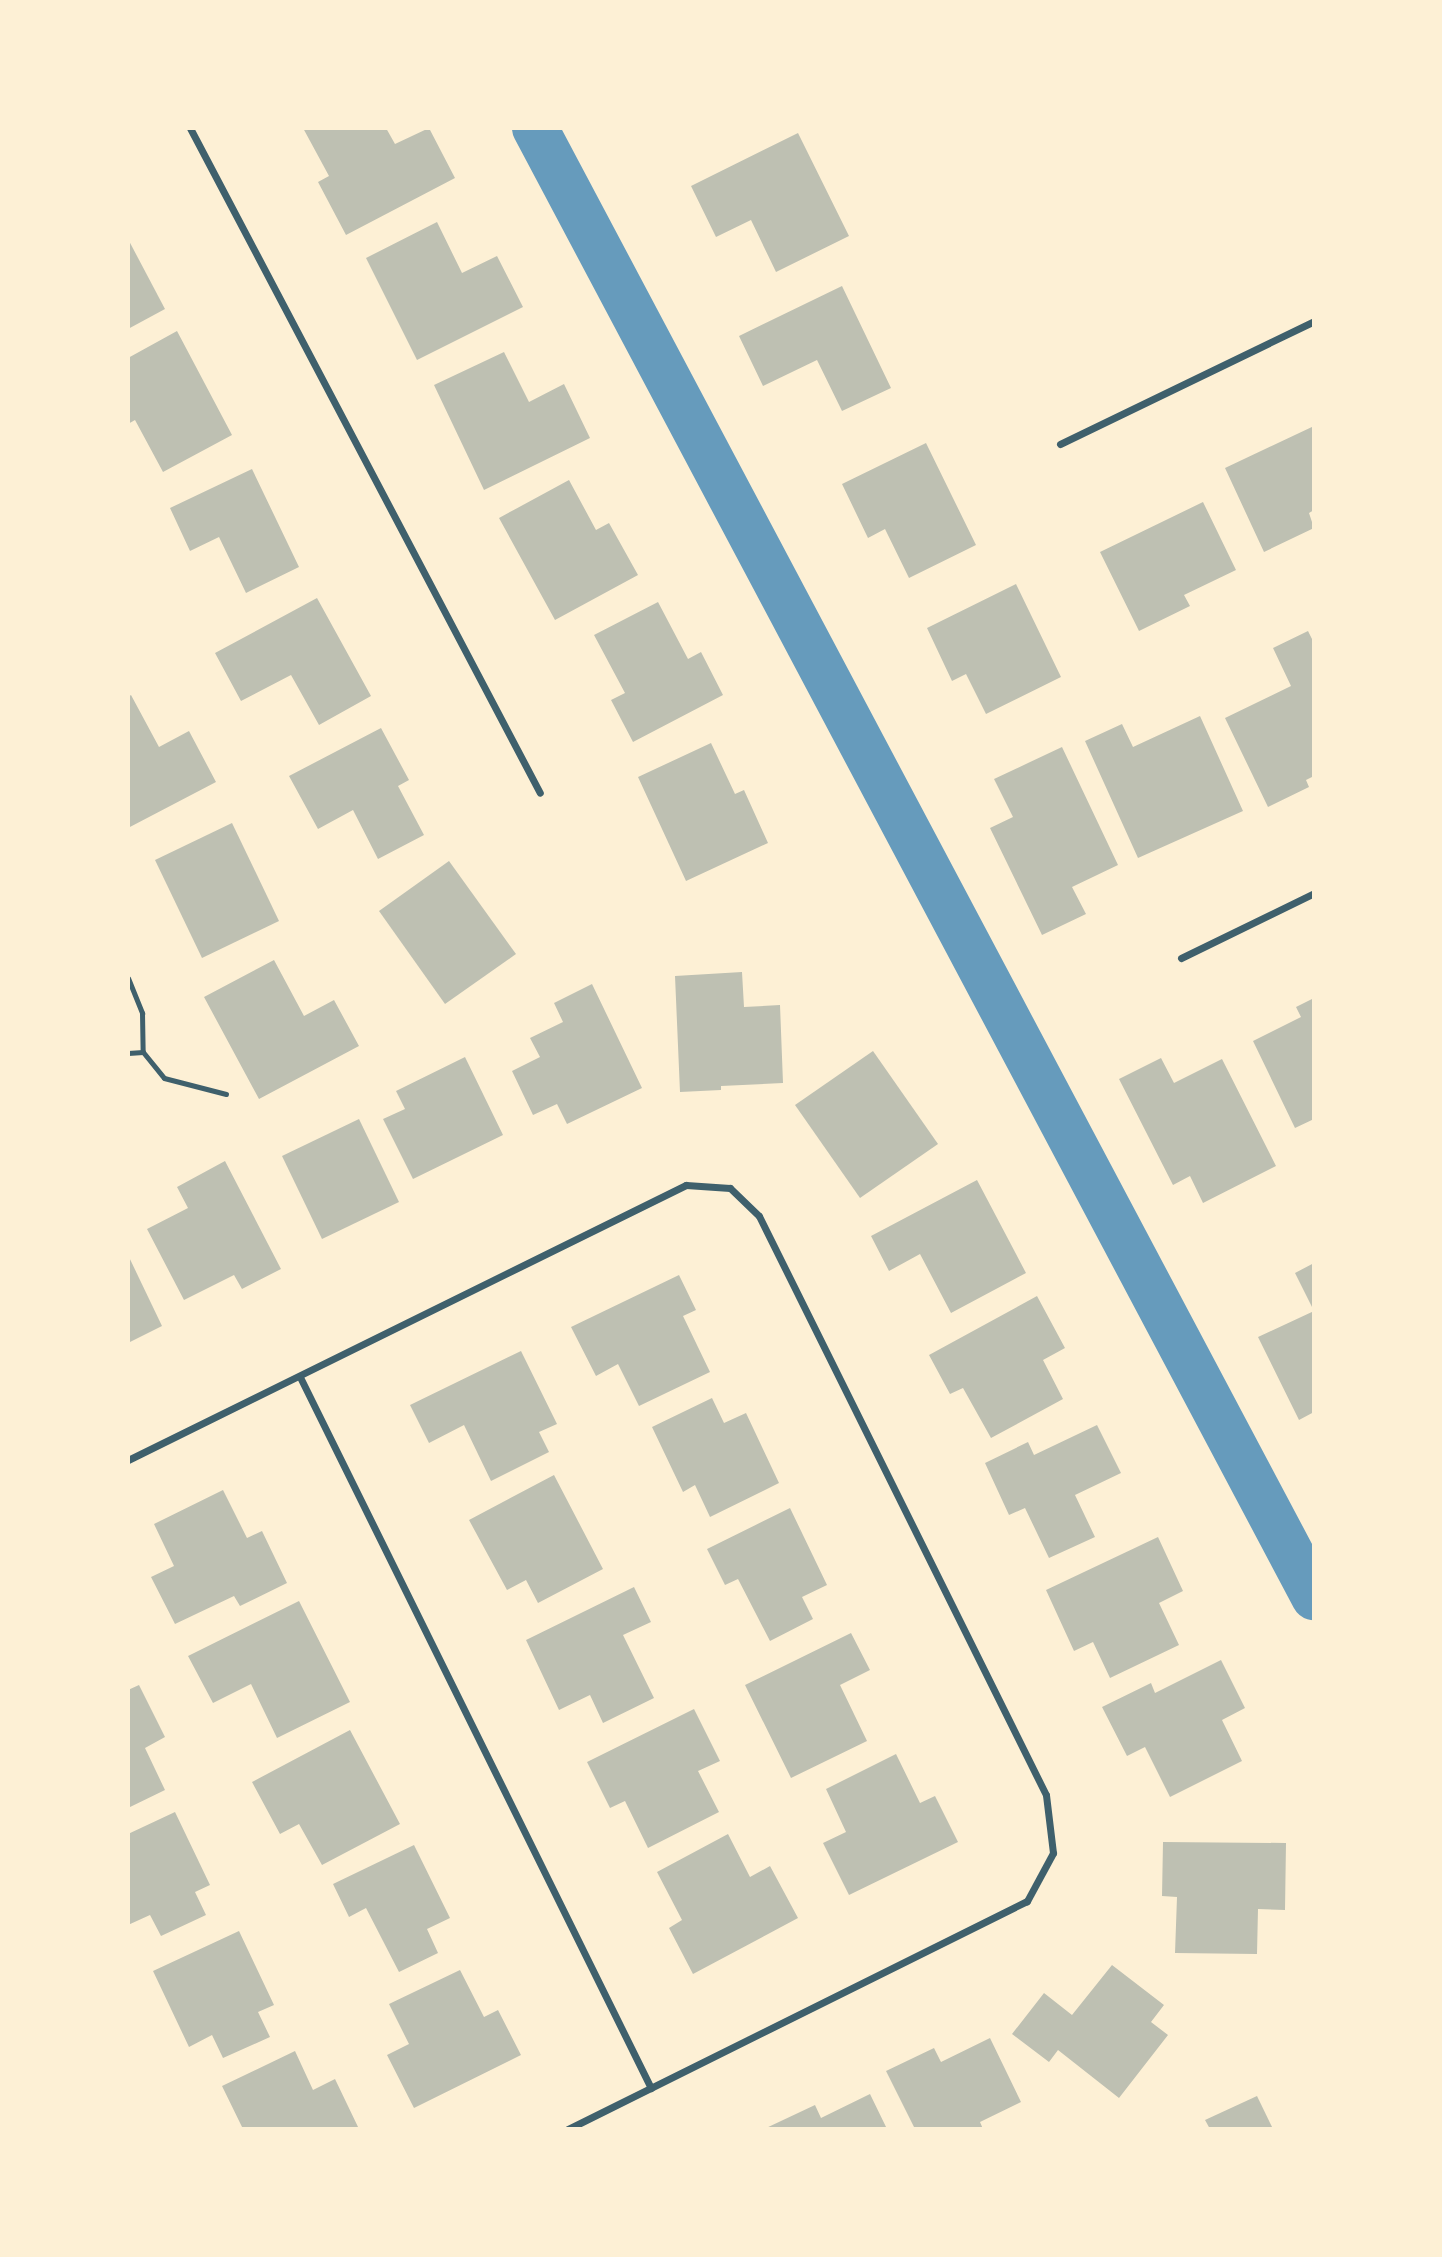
<!DOCTYPE html>
<style>
body{margin:0}
#map{position:relative;width:1442px;height:2257px;overflow:hidden;background:#fdf0d5;font-family:"PT Sans Narrow",sans-serif}
div>[style]{position:absolute}
.canal>*{height:46px;margin:-23px;padding:0 23px;transform-origin:23px;border-radius:23px;background:#669bbc}
.building>*{inset:0;background:#bec0b2}
.service>*{height:5px;margin:-2.5px;padding:0 2.5px;transform-origin:2.5px;border-radius:2.5px;background:#3f606c}
.minor>*{height:7px;margin:-3.5px;padding:0 3.5px;transform-origin:3.5px;border-radius:3.5px;background:#3f606c}
span{translate:-50% -50%;white-space:nowrap;text-align:center;line-height:1.15;-webkit-text-stroke:5px #fdf0d5;paint-order:stroke}
.frame{position:absolute;inset:0;border:130px solid #fdf0d5;pointer-events:none}
</style>
<div id="map">
<div class="canal">
<div style="left:535px;top:128px;width:1663px;rotate:62.06deg"></div>
</div>
<div class="building">
<div style="clip-path:polygon(303px 128px,386px 128px,395px 144px,429px 128px,455px 178px,346px 235px,318px 182px,329px 176px)"></div>
<div style="clip-path:polygon(798px 133px,849px 236px,776px 272px,751px 220px,716px 237px,691px 186px)"></div>
<div style="clip-path:polygon(437px 222px,462px 273px,497px 256px,523px 307px,417px 360px,366px 258px)"></div>
<div style="clip-path:polygon(128px 239px,165px 309px,128px 329px)"></div>
<div style="clip-path:polygon(842px 286px,891px 388px,842px 411px,817px 360px,763px 386px,739px 336px)"></div>
<div style="clip-path:polygon(177px 331px,232px 435px,163px 472px,135px 420px,128px 424px,128px 358px)"></div>
<div style="clip-path:polygon(504px 352px,529px 402px,564px 384px,590px 438px,484px 490px,434px 385px)"></div>
<div style="clip-path:polygon(1314px 426px,1314px 510px,1309px 513px,1314px 528px,1264px 552px,1225px 468px)"></div>
<div style="clip-path:polygon(926px 443px,976px 545px,909px 578px,885px 529px,868px 538px,842px 484px)"></div>
<div style="clip-path:polygon(252px 469px,299px 567px,246px 593px,219px 537px,190px 551px,170px 508px)"></div>
<div style="clip-path:polygon(569px 480px,596px 530px,609px 523px,638px 575px,555px 620px,499px 518px)"></div>
<div style="clip-path:polygon(1203px 502px,1236px 570px,1184px 595px,1190px 606px,1139px 631px,1100px 552px)"></div>
<div style="clip-path:polygon(1016px 584px,1061px 677px,986px 714px,966px 674px,952px 681px,927px 628px)"></div>
<div style="clip-path:polygon(317px 598px,371px 696px,319px 725px,291px 675px,241px 701px,215px 653px)"></div>
<div style="clip-path:polygon(658px 602px,688px 659px,701px 652px,723px 695px,633px 742px,611px 700px,625px 693px,594px 635px)"></div>
<div style="clip-path:polygon(1308px 631px,1314px 643px,1314px 776px,1306px 780px,1309px 787px,1268px 807px,1225px 718px,1291px 686px,1273px 648px)"></div>
<div style="clip-path:polygon(131px 695px,159px 747px,189px 731px,216px 782px,128px 828px,128px 697px)"></div>
<div style="clip-path:polygon(1200px 716px,1243px 811px,1138px 858px,1085px 741px,1122px 724px,1133px 747px)"></div>
<div style="clip-path:polygon(381px 728px,409px 780px,398px 786px,424px 835px,378px 859px,353px 810px,318px 829px,289px 776px)"></div>
<div style="clip-path:polygon(711px 743px,735px 794px,744px 790px,768px 843px,686px 881px,638px 777px)"></div>
<div style="clip-path:polygon(1062px 747px,1118px 865px,1072px 887px,1086px 914px,1042px 935px,990px 828px,1013px 817px,994px 779px)"></div>
<div style="clip-path:polygon(232px 823px,279px 921px,202px 958px,155px 860px)"></div>
<div style="clip-path:polygon(449px 861px,516px 954px,445px 1004px,379px 911px)"></div>
<div style="clip-path:polygon(274px 960px,304px 1016px,334px 1000px,359px 1046px,259px 1099px,204px 997px)"></div>
<div style="clip-path:polygon(742px 972px,744px 1007px,780px 1005px,783px 1083px,721px 1086px,721px 1090px,680px 1092px,675px 976px)"></div>
<div style="clip-path:polygon(592px 984px,642px 1088px,567px 1124px,557px 1104px,533px 1115px,512px 1071px,540px 1057px,530px 1038px,563px 1022px,554px 1003px)"></div>
<div style="clip-path:polygon(1314px 998px,1314px 1119px,1295px 1128px,1253px 1041px,1301px 1017px,1296px 1007px)"></div>
<div style="clip-path:polygon(873px 1051px,938px 1144px,860px 1198px,795px 1105px)"></div>
<div style="clip-path:polygon(465px 1057px,503px 1135px,413px 1179px,383px 1119px,405px 1109px,396px 1091px)"></div>
<div style="clip-path:polygon(1161px 1058px,1174px 1083px,1222px 1059px,1276px 1166px,1203px 1203px,1190px 1176px,1173px 1185px,1119px 1079px)"></div>
<div style="clip-path:polygon(359px 1119px,399px 1202px,322px 1239px,282px 1156px)"></div>
<div style="clip-path:polygon(225px 1161px,281px 1269px,242px 1289px,234px 1275px,184px 1300px,147px 1229px,188px 1208px,177px 1187px)"></div>
<div style="clip-path:polygon(977px 1180px,1026px 1273px,951px 1313px,920px 1254px,889px 1271px,871px 1236px)"></div>
<div style="clip-path:polygon(128px 1255px,162px 1326px,128px 1343px)"></div>
<div style="clip-path:polygon(1314px 1263px,1314px 1412px,1299px 1420px,1258px 1337px,1314px 1311px,1295px 1273px)"></div>
<div style="clip-path:polygon(679px 1275px,696px 1310px,683px 1316px,710px 1372px,639px 1406px,618px 1364px,596px 1376px,571px 1327px)"></div>
<div style="clip-path:polygon(1037px 1296px,1065px 1348px,1043px 1360px,1063px 1399px,991px 1438px,963px 1388px,950px 1394px,929px 1355px)"></div>
<div style="clip-path:polygon(521px 1351px,557px 1424px,539px 1432px,549px 1452px,491px 1481px,464px 1425px,429px 1443px,410px 1405px)"></div>
<div style="clip-path:polygon(712px 1398px,724px 1423px,746px 1413px,779px 1483px,710px 1517px,695px 1485px,683px 1492px,652px 1427px)"></div>
<div style="clip-path:polygon(1097px 1425px,1121px 1473px,1075px 1495px,1095px 1537px,1049px 1558px,1025px 1508px,1009px 1515px,985px 1463px,1028px 1442px,1034px 1455px)"></div>
<div style="clip-path:polygon(554px 1475px,603px 1569px,538px 1603px,526px 1580px,507px 1590px,469px 1520px)"></div>
<div style="clip-path:polygon(223px 1490px,247px 1538px,262px 1531px,287px 1583px,240px 1606px,234px 1596px,175px 1624px,151px 1577px,174px 1566px,154px 1524px)"></div>
<div style="clip-path:polygon(790px 1508px,827px 1585px,802px 1597px,813px 1619px,770px 1641px,738px 1579px,725px 1585px,707px 1549px)"></div>
<div style="clip-path:polygon(1158px 1537px,1183px 1591px,1159px 1603px,1179px 1645px,1110px 1678px,1093px 1642px,1074px 1651px,1046px 1590px)"></div>
<div style="clip-path:polygon(634px 1587px,651px 1622px,623px 1635px,654px 1698px,603px 1723px,590px 1695px,559px 1710px,526px 1640px)"></div>
<div style="clip-path:polygon(299px 1601px,350px 1702px,277px 1738px,251px 1684px,213px 1703px,188px 1656px)"></div>
<div style="clip-path:polygon(851px 1633px,870px 1670px,840px 1685px,867px 1741px,791px 1778px,745px 1685px)"></div>
<div style="clip-path:polygon(1221px 1660px,1245px 1708px,1222px 1720px,1242px 1761px,1170px 1797px,1145px 1747px,1127px 1756px,1102px 1707px,1151px 1683px,1155px 1693px)"></div>
<div style="clip-path:polygon(139px 1685px,165px 1737px,145px 1748px,165px 1790px,128px 1808px,128px 1690px)"></div>
<div style="clip-path:polygon(694px 1709px,720px 1761px,698px 1771px,719px 1812px,648px 1848px,625px 1801px,610px 1808px,587px 1762px)"></div>
<div style="clip-path:polygon(350px 1730px,400px 1824px,322px 1865px,299px 1824px,280px 1834px,252px 1782px)"></div>
<div style="clip-path:polygon(896px 1754px,920px 1803px,935px 1796px,958px 1842px,849px 1895px,823px 1843px,846px 1832px,826px 1789px)"></div>
<div style="clip-path:polygon(175px 1812px,210px 1885px,195px 1892px,206px 1915px,161px 1936px,150px 1915px,128px 1925px,128px 1834px)"></div>
<div style="clip-path:polygon(728px 1834px,750px 1877px,770px 1866px,798px 1918px,693px 1974px,669px 1928px,682px 1920px,657px 1872px)"></div>
<div style="clip-path:polygon(1163px 1842px,1286px 1843px,1285px 1910px,1258px 1909px,1257px 1954px,1175px 1953px,1177px 1897px,1162px 1896px)"></div>
<div style="clip-path:polygon(414px 1845px,450px 1918px,427px 1929px,438px 1953px,399px 1972px,366px 1908px,349px 1917px,333px 1884px)"></div>
<div style="clip-path:polygon(239px 1931px,274px 2005px,258px 2012px,270px 2037px,223px 2058px,212px 2035px,189px 2047px,153px 1971px)"></div>
<div style="clip-path:polygon(1112px 1965px,1164px 2005px,1151px 2022px,1168px 2035px,1119px 2098px,1058px 2050px,1049px 2062px,1012px 2034px,1044px 1993px,1072px 2015px)"></div>
<div style="clip-path:polygon(460px 1970px,484px 2017px,498px 2010px,521px 2055px,414px 2108px,387px 2055px,409px 2044px,389px 2004px)"></div>
<div style="clip-path:polygon(990px 2038px,1021px 2102px,980px 2122px,983px 2129px,915px 2129px,886px 2071px,934px 2048px,941px 2062px)"></div>
<div style="clip-path:polygon(295px 2051px,313px 2090px,335px 2079px,359px 2129px,243px 2129px,222px 2086px)"></div>
<div style="clip-path:polygon(870px 2094px,887px 2129px,764px 2129px,815px 2105px,821px 2118px)"></div>
<div style="clip-path:polygon(1257px 2096px,1273px 2129px,1210px 2129px,1205px 2120px)"></div>
</div>
<div class="service">
<div style="left:128px;top:978px;width:38px;rotate:68deg"></div>
<div style="left:142px;top:1013px;width:39px;rotate:89deg"></div>
<div style="left:143px;top:1052px;width:33px;rotate:51deg"></div>
<div style="left:164px;top:1078px;width:64px;rotate:14.5deg"></div>
<div style="left:128px;top:1053px;width:15px;rotate:-4deg"></div>
</div>
<div class="minor">
<div style="left:190px;top:128px;width:751px;rotate:62.24deg"></div>
<div style="left:1060px;top:444px;width:282px;rotate:-25.8deg"></div>
<div style="left:1181px;top:958px;width:148px;rotate:-26deg"></div>
<div style="left:300px;top:1377px;width:793px;rotate:63.73deg"></div>
<div style="left:128px;top:1460px;width:622px;rotate:-26.24deg"></div>
<div style="left:686px;top:1185px;width:44px;rotate:3.9deg"></div>
<div style="left:730px;top:1188px;width:40px;rotate:44deg"></div>
<div style="left:759px;top:1216px;width:646px;rotate:63.63deg"></div>
<div style="left:1046px;top:1795px;width:58px;rotate:83.1deg"></div>
<div style="left:1053px;top:1853px;width:55px;rotate:118.4deg"></div>
<div style="left:1027px;top:1901px;width:513px;rotate:153.58deg"></div>
</div>
<div class="frame"></div>
</div>
